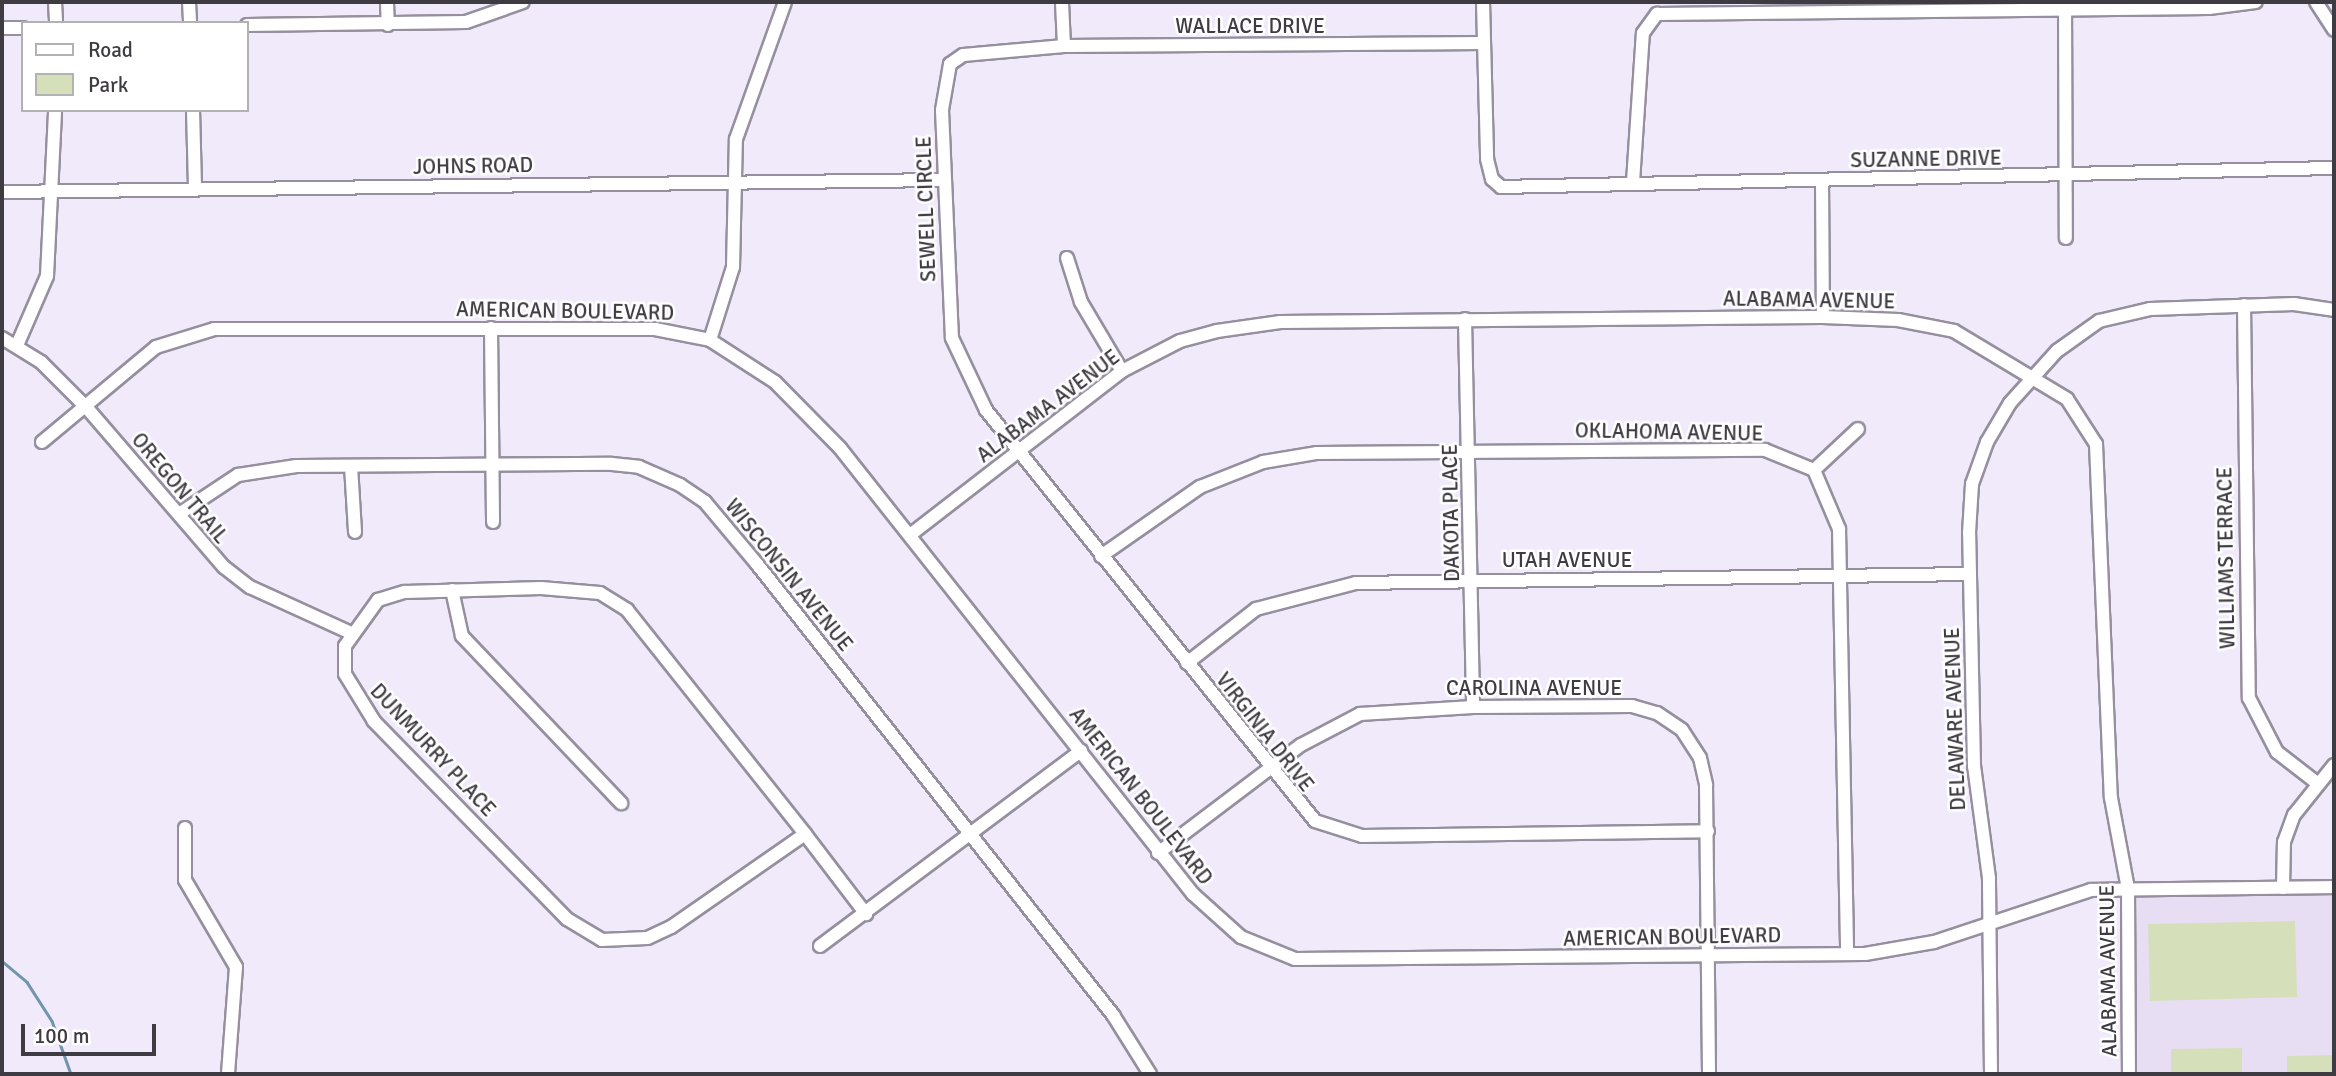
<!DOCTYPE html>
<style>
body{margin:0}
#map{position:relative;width:2336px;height:1076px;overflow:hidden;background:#f1eafa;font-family:Signika,sans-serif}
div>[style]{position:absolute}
.built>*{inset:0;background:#e8def4}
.green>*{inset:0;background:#d5e0bb}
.stream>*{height:2.5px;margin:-1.25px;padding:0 1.25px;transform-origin:1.25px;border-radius:1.25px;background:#7096ac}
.roads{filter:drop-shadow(2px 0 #958f9e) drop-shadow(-2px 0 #958f9e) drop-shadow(0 2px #958f9e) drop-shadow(0 -2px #958f9e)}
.minor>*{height:12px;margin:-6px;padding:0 6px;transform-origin:6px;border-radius:6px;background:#fff}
span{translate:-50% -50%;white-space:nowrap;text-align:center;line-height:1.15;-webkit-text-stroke:5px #fff;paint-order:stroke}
.street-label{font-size:21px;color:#3e3b42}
.frame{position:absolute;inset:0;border:4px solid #3e3b42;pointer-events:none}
.legend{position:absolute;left:21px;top:21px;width:228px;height:91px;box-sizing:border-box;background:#fff;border:2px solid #b2b1b3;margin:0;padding:9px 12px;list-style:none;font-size:21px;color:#3e3b42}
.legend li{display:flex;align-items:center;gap:14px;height:35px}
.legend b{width:35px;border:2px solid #b2b1b3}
.scale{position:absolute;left:21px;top:1024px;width:135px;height:32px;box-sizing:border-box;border:4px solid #3e3b42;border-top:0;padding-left:9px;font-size:21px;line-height:24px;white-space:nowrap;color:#3e3b42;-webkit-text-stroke:5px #fff;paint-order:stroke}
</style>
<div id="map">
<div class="built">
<div style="clip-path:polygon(2334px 891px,2334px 1074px,2135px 1074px,2134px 895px)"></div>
</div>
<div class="green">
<div style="clip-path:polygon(2295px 921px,2297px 997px,2150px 1001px,2148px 924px)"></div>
<div style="clip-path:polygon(2242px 1048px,2242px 1074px,2171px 1074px,2171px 1049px)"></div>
<div style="clip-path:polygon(2334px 1055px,2334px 1074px,2287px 1074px,2287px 1056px)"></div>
</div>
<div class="stream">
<div style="left:2px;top:961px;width:33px;rotate:40deg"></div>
<div style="left:27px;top:982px;width:46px;rotate:57.3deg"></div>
<div style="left:52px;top:1021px;width:56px;rotate:70.3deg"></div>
</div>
<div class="roads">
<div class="minor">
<div style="left:55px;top:2px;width:21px;rotate:87deg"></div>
<div style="left:189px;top:2px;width:21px;rotate:87deg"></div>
<div style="left:387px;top:2px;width:23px;rotate:88deg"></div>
<div style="left:1062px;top:2px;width:44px;rotate:87.4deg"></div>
<div style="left:1483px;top:2px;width:157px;rotate:88.5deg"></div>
<div style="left:1487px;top:159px;width:21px;rotate:76deg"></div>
<div style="left:1492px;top:179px;width:12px;rotate:42deg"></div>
<div style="left:1501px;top:187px;width:833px;rotate:-1.31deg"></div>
<div style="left:2065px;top:2px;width:236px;rotate:89.8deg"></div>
<div style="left:2316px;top:2px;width:33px;rotate:57deg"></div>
<div style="left:247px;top:25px;width:219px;rotate:-0.8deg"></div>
<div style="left:466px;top:22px;width:60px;rotate:-19.3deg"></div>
<div style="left:2px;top:28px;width:21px"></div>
<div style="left:1482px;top:43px;width:418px;rotate:179.6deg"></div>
<div style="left:1064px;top:46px;width:101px;rotate:174.9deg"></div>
<div style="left:963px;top:55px;width:16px;rotate:145deg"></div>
<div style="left:950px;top:64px;width:47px;rotate:99.9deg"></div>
<div style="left:942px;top:110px;width:228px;rotate:87.5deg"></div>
<div style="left:952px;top:338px;width:80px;rotate:64.7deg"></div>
<div style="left:986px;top:410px;width:526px;rotate:51.32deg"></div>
<div style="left:1315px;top:821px;width:49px;rotate:17.7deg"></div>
<div style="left:1362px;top:836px;width:346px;rotate:-0.8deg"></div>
<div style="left:193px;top:110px;width:78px;rotate:88.5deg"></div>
<div style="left:1822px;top:180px;width:137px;rotate:89.6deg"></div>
<div style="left:1633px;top:182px;width:149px;rotate:-86.2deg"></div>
<div style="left:1643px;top:33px;width:24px;rotate:-54deg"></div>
<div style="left:1657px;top:14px;width:552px;rotate:-0.62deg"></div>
<div style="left:2209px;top:8px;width:47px;rotate:-7.3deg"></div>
<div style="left:2px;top:192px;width:942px;rotate:-0.73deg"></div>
<div style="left:1067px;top:258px;width:46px;rotate:72.3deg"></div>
<div style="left:1081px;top:302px;width:80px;rotate:59.3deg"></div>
<div style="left:2244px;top:305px;width:393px;rotate:89.3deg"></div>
<div style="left:2249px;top:698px;width:61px;rotate:62.6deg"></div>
<div style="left:2277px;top:752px;width:51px;rotate:37.8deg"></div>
<div style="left:1465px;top:319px;width:388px;rotate:88.8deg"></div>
<div style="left:491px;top:328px;width:194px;rotate:89.4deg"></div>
<div style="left:2px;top:338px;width:46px;rotate:31.6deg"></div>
<div style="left:41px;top:362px;width:65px;rotate:45deg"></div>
<div style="left:87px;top:408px;width:210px;rotate:49.3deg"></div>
<div style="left:224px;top:567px;width:33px;rotate:38deg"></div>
<div style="left:250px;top:587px;width:111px;rotate:24.5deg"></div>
<div style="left:710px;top:340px;width:77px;rotate:-72.5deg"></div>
<div style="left:733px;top:267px;width:128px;rotate:-88.7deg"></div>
<div style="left:736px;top:139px;width:145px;rotate:-70.3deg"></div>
<div style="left:18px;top:343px;width:73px;rotate:-66.6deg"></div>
<div style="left:47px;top:276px;width:166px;rotate:-87.2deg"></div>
<div style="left:42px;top:442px;width:148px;rotate:-39.8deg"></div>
<div style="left:156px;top:347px;width:61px;rotate:-17.2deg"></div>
<div style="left:214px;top:329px;width:441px"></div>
<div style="left:655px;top:329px;width:56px;rotate:11.3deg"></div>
<div style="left:710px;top:340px;width:77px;rotate:32.9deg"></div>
<div style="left:775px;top:382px;width:93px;rotate:45.4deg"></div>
<div style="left:840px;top:448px;width:569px;rotate:51.64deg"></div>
<div style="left:1193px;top:894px;width:64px;rotate:41.9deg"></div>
<div style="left:1241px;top:937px;width:58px;rotate:22.2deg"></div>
<div style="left:1295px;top:959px;width:570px;rotate:-0.5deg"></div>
<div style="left:1865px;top:954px;width:70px;rotate:-9.9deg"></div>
<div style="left:1934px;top:942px;width:165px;rotate:-18.3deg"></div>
<div style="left:2091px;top:890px;width:243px;rotate:-0.7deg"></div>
<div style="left:351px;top:466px;width:66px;rotate:86.5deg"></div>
<div style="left:1814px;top:470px;width:60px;rotate:-43deg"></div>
<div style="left:179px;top:514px;width:71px;rotate:-33.5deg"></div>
<div style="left:238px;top:475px;width:59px;rotate:-8.8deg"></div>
<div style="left:296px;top:466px;width:316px;rotate:-0.4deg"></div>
<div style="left:612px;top:464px;width:27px;rotate:6deg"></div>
<div style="left:639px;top:467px;width:45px;rotate:23.7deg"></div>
<div style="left:680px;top:485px;width:30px;rotate:34deg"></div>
<div style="left:705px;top:502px;width:81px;rotate:50deg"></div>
<div style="left:757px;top:564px;width:575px;rotate:51.71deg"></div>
<div style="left:1113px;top:1015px;width:70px;rotate:57.9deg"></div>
<div style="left:910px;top:535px;width:268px;rotate:-37.7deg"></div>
<div style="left:1122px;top:371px;width:65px;rotate:-27.3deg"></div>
<div style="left:1180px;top:341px;width:38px;rotate:-15deg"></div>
<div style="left:1217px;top:331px;width:64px;rotate:-8.1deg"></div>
<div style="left:1280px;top:322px;width:543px;rotate:-0.53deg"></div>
<div style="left:1823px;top:317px;width:75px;rotate:2.3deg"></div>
<div style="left:1898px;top:320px;width:57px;rotate:11.1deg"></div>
<div style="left:1954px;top:331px;width:132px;rotate:31deg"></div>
<div style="left:2067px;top:399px;width:54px;rotate:57.2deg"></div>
<div style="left:2096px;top:444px;width:354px;rotate:87.6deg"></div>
<div style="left:2111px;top:798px;width:93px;rotate:79.4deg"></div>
<div style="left:2128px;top:889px;width:185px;rotate:89.7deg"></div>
<div style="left:1101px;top:556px;width:121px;rotate:-34.9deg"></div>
<div style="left:1200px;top:487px;width:68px;rotate:-21.6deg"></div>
<div style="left:1263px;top:462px;width:55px;rotate:-9.5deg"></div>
<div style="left:1317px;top:453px;width:448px;rotate:-0.4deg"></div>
<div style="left:1765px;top:450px;width:53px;rotate:22.2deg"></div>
<div style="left:1814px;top:470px;width:64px;rotate:67deg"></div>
<div style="left:1839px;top:529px;width:425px;rotate:88.9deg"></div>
<div style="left:452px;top:590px;width:47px;rotate:77.7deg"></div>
<div style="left:462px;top:636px;width:231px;rotate:46.4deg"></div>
<div style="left:1187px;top:663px;width:88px;rotate:-38deg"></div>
<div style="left:1256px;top:609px;width:103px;rotate:-14.6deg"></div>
<div style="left:1356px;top:583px;width:614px;rotate:-0.84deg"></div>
<div style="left:185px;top:828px;width:52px;rotate:90deg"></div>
<div style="left:185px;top:880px;width:101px;rotate:59.6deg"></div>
<div style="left:236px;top:967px;width:107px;rotate:94.3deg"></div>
<div style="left:805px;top:834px;width:163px;rotate:145.2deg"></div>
<div style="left:671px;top:927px;width:26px;rotate:155deg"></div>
<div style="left:647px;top:938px;width:45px;rotate:177.5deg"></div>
<div style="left:602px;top:940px;width:41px;rotate:-149deg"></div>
<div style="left:567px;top:919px;width:277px;rotate:-134.3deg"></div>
<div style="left:374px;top:721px;width:55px;rotate:-121.7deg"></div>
<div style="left:345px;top:674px;width:28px;rotate:-90deg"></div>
<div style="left:345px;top:646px;width:57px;rotate:-54.3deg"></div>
<div style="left:378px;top:600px;width:28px;rotate:-17deg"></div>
<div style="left:405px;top:592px;width:136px;rotate:-1.7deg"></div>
<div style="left:541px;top:588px;width:59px;rotate:4.8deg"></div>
<div style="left:600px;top:593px;width:32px;rotate:32deg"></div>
<div style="left:627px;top:610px;width:286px;rotate:51.5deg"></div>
<div style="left:805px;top:834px;width:101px;rotate:52.7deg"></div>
<div style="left:1158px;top:853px;width:179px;rotate:-37.1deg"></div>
<div style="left:1301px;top:745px;width:67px;rotate:-27.7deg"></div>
<div style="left:1360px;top:714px;width:113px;rotate:-3.5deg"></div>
<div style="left:1473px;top:707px;width:159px;rotate:-0.4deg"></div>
<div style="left:1632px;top:706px;width:26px;rotate:16deg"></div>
<div style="left:1657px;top:713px;width:30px;rotate:34deg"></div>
<div style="left:1682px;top:730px;width:33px;rotate:57deg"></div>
<div style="left:1700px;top:758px;width:28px;rotate:77deg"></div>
<div style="left:1706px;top:785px;width:289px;rotate:89.4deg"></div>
<div style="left:2283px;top:888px;width:46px;rotate:-88.8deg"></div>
<div style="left:2284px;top:842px;width:29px;rotate:-70deg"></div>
<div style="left:2294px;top:815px;width:64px;rotate:-51.3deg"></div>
<div style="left:820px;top:946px;width:326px;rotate:-36.8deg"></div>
<div style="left:1991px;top:1074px;width:196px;rotate:-90.6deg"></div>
<div style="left:1989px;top:878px;width:113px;rotate:-97.6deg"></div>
<div style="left:1974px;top:766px;width:233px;rotate:-91.2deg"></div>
<div style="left:1969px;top:533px;width:49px;rotate:-86.5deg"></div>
<div style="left:1972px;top:484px;width:45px;rotate:-70.3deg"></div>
<div style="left:1987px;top:442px;width:45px;rotate:-59.5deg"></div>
<div style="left:2010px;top:403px;width:70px;rotate:-47.9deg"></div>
<div style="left:2057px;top:351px;width:52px;rotate:-35.5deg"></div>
<div style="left:2099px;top:321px;width:52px;rotate:-13.2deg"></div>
<div style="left:2150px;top:309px;width:144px;rotate:-2deg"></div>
<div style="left:2294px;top:304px;width:40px;rotate:8.5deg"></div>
</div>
</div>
<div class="street-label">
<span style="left:1250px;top:26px">WALLACE DRIVE</span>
<span style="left:1926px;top:159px;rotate:-1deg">SUZANNE DRIVE</span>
<span style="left:473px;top:166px;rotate:-1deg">JOHNS ROAD</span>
<span style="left:926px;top:209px;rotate:-92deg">SEWELL CIRCLE</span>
<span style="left:1809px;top:300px;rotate:1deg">ALABAMA AVENUE</span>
<span style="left:565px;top:311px;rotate:1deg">AMERICAN BOULEVARD</span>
<span style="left:1048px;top:406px;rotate:-37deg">ALABAMA AVENUE</span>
<span style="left:1669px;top:432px;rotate:1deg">OKLAHOMA AVENUE</span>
<span style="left:180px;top:488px;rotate:50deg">OREGON TRAIL</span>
<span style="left:1451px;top:513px;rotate:-91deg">DAKOTA PLACE</span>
<span style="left:2226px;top:558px;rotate:-91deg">WILLIAMS TERRACE</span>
<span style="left:1567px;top:560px">UTAH AVENUE</span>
<span style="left:789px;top:575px;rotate:51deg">WISCONSIN AVENUE</span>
<span style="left:1534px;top:688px">CAROLINA AVENUE</span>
<span style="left:1955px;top:719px;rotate:-92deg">DELAWARE AVENUE</span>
<span style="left:1265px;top:732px;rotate:52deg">VIRGINIA DRIVE</span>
<span style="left:433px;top:750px;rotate:47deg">DUNMURRY PLACE</span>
<span style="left:1141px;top:796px;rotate:52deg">AMERICAN BOULEVARD</span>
<span style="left:1672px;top:937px;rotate:-1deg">AMERICAN BOULEVARD</span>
<span style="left:2108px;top:971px;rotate:-91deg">ALABAMA AVENUE</span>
</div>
<div class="frame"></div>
<ul class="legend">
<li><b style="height:9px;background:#fff"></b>Road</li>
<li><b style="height:19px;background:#d5e0bb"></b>Park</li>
</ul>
<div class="scale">100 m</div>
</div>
